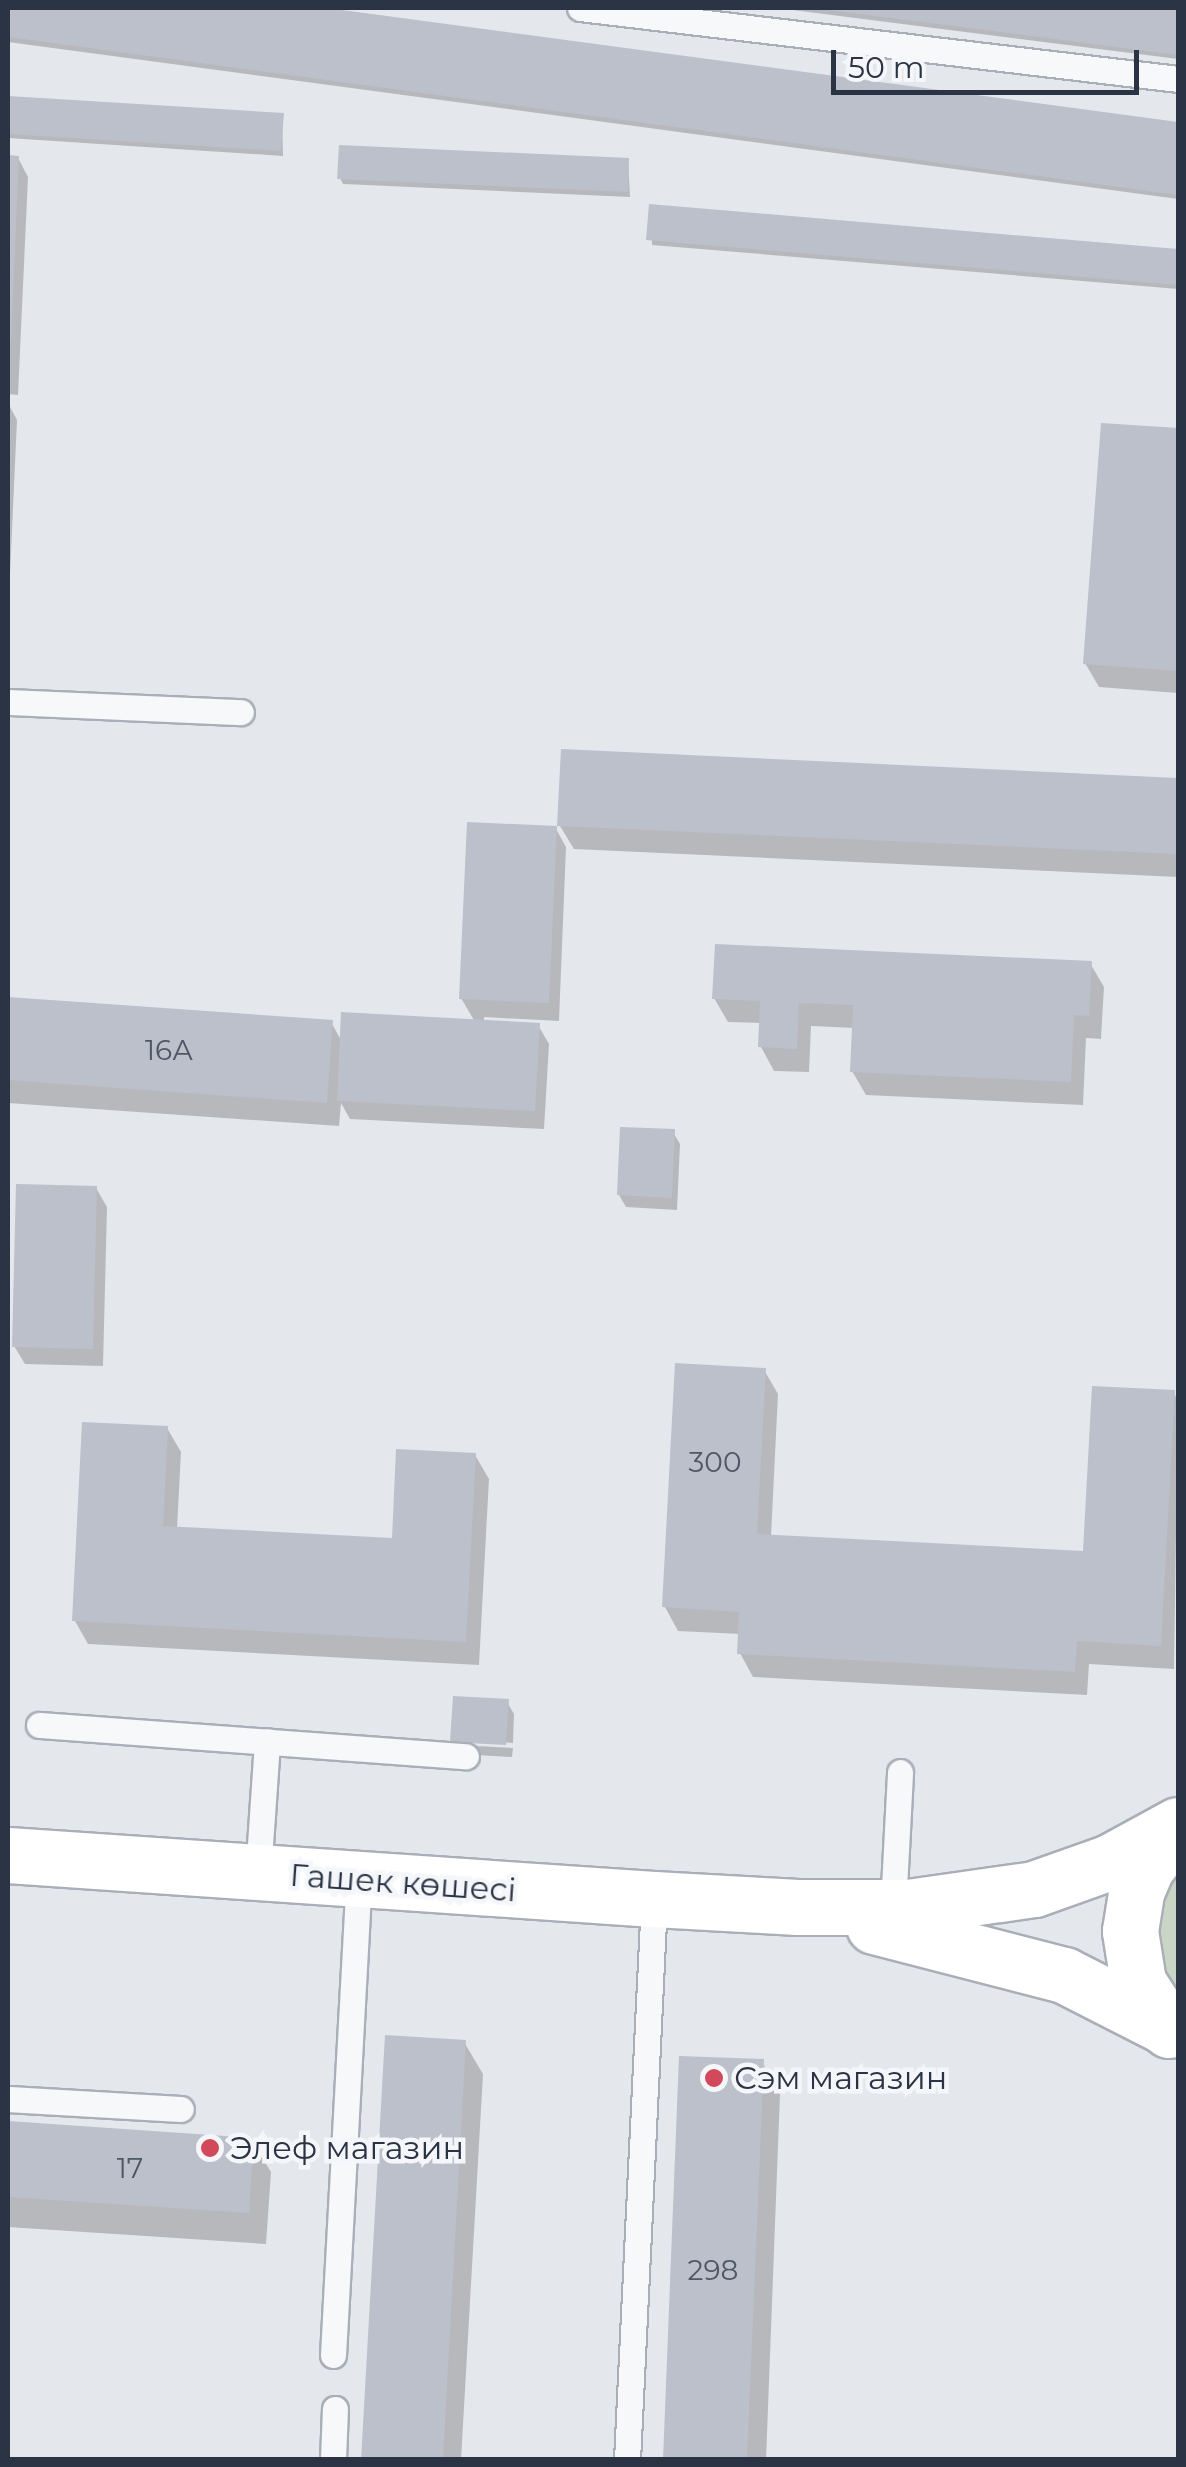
<!DOCTYPE html>
<meta charset="utf-8">
<style>
body{margin:0}
#map{position:relative;width:1186px;height:2467px;overflow:hidden;background:#e4e7ec;font-family:Montserrat,sans-serif}
div>[style]{position:absolute}
.green>*{inset:0;background:#c9d6c5}
.shadow>*{inset:0;background:#0003}
.building>*{inset:0;background:#bbc0ca}
.roads{filter:drop-shadow(2px 0 #a9aeb7) drop-shadow(-2px 0 #a9aeb7) drop-shadow(0 2px #a9aeb7) drop-shadow(0 -2px #a9aeb7)}
.lane>*{height:25px;margin:-12.5px;padding:0 12.5px;transform-origin:12.5px;border-radius:12.5px;background:#f7f8fa}
.primary>*{height:55px;margin:-27.5px;padding:0 27.5px;transform-origin:27.5px;border-radius:27.5px;background:#fff}
.dots>*{width:28px;height:28px;translate:-50% -50%;box-sizing:border-box;border:5px solid #f4f6f9;border-radius:50%}
span{translate:-50% -50%;white-space:nowrap;text-align:center;line-height:1.15;-webkit-text-stroke:9px #f4f6f9;paint-order:stroke}
.number-label{font-size:28px;color:#4f5766}
.number-label span{-webkit-text-stroke-width:0}
.street-label{font-size:32px;color:#2b3445}
.poi-label{font-size:32px;color:#2b3445}
.left{translate:0 -50%;text-align:left}
.frame{position:absolute;inset:0;border:10px solid #2b3445;pointer-events:none}
.scale{position:absolute;left:831px;top:50px;width:308px;height:45px;box-sizing:border-box;border:5px solid #2b3445;border-top:0;padding-left:12px;font-size:30px;line-height:35px;white-space:nowrap;color:#2b3445;-webkit-text-stroke:8px #f4f6f9;paint-order:stroke}
</style>
<div id="map">
<div class="green">
<div style="clip-path:polygon(1178px 1873px,1178px 1995px,1166px 1971px,1160px 1931px,1167px 1894px)"></div>
</div>
<div class="shadow">
<div style="clip-path:polygon(8px 8px,308px 8px,1178px 124px,1178px 199px,8px 42px)"></div>
<div style="clip-path:polygon(777px 8px,1178px 8px,1178px 59px)"></div>
<div style="clip-path:polygon(8px 98px,282px 115px,283px 156px,8px 138px)"></div>
<div style="clip-path:polygon(8px 158px,18px 158px,28px 177px,18px 395px,8px 394px)"></div>
<div style="clip-path:polygon(628px 160px,630px 197px,343px 184px,340px 178px)"></div>
<div style="clip-path:polygon(651px 207px,1178px 251px,1178px 289px,652px 245px)"></div>
<div style="clip-path:polygon(8px 403px,17px 420px,8px 619px)"></div>
<div style="clip-path:polygon(1103px 426px,1178px 431px,1178px 693px,1099px 687px,1085px 663px)"></div>
<div style="clip-path:polygon(563px 752px,1178px 780px,1178px 877px,574px 849px,560px 826px)"></div>
<div style="clip-path:polygon(556px 829px,566px 847px,559px 1021px,484px 1017px,484px 1022px,538px 1025px,549px 1044px,544px 1129px,350px 1119px,341px 1103px,339px 1126px,8px 1103px,8px 999px,331px 1022px,342px 1042px,475px 1022px,461px 998px)"></div>
<div style="clip-path:polygon(1090px 963px,1104px 987px,1101px 1039px,1086px 1038px,1083px 1105px,866px 1095px,852px 1071px,855px 1028px,811px 1026px,809px 1072px,774px 1071px,761px 1047px,762px 1023px,728px 1022px,714px 998px)"></div>
<div style="clip-path:polygon(673px 1132px,680px 1144px,677px 1210px,626px 1207px,619px 1195px)"></div>
<div style="clip-path:polygon(96px 1188px,107px 1207px,103px 1366px,25px 1364px,14px 1346px)"></div>
<div style="clip-path:polygon(764px 1370px,778px 1394px,771px 1537px,1086px 1553px,1174px 1393px,1178px 1401px,1174px 1669px,1089px 1664px,1087px 1695px,753px 1677px,740px 1653px,741px 1634px,678px 1631px,665px 1607px)"></div>
<div style="clip-path:polygon(167px 1428px,181px 1452px,177px 1529px,394px 1540px,475px 1455px,489px 1479px,479px 1665px,88px 1644px,75px 1621px)"></div>
<div style="clip-path:polygon(507px 1702px,514px 1714px,513px 1743px,457px 1740px,457px 1745px,513px 1748px,512px 1757px,460px 1754px,453px 1742px)"></div>
<div style="clip-path:polygon(464px 2042px,483px 2074px,461px 2460px,364px 2460px)"></div>
<div style="clip-path:polygon(762px 2062px,780px 2094px,766px 2460px,666px 2460px)"></div>
<div style="clip-path:polygon(8px 2124px,252px 2141px,271px 2172px,266px 2244px,8px 2227px)"></div>
</div>
<div class="building">
<div style="clip-path:polygon(8px 8px,327px 8px,1178px 122px,1178px 195px,8px 37px)"></div>
<div style="clip-path:polygon(829px 8px,1178px 8px,1178px 55px,829px 10px)"></div>
<div style="clip-path:polygon(8px 96px,284px 113px,281px 151px,8px 134px)"></div>
<div style="clip-path:polygon(339px 145px,629px 158px,628px 192px,337px 179px)"></div>
<div style="clip-path:polygon(8px 155px,19px 156px,11px 342px,8px 342px)"></div>
<div style="clip-path:polygon(649px 204px,1178px 249px,1178px 285px,646px 240px)"></div>
<div style="clip-path:polygon(1101px 423px,1178px 428px,1178px 671px,1083px 664px)"></div>
<div style="clip-path:polygon(561px 749px,1178px 778px,1178px 854px,557px 826px,549px 1003px,459px 999px,467px 822px,557px 826px)"></div>
<div style="clip-path:polygon(715px 944px,1092px 961px,1089px 1016px,1074px 1015px,1071px 1082px,850px 1072px,853px 1005px,799px 1003px,797px 1049px,758px 1047px,760px 1001px,712px 999px)"></div>
<div style="clip-path:polygon(8px 997px,333px 1020px,327px 1103px,8px 1080px)"></div>
<div style="clip-path:polygon(341px 1012px,540px 1023px,535px 1111px,337px 1101px)"></div>
<div style="clip-path:polygon(620px 1127px,675px 1129px,672px 1198px,617px 1195px)"></div>
<div style="clip-path:polygon(16px 1184px,97px 1186px,93px 1349px,12px 1347px)"></div>
<div style="clip-path:polygon(675px 1363px,766px 1368px,757px 1534px,1083px 1551px,1092px 1386px,1175px 1390px,1161px 1646px,1077px 1641px,1075px 1672px,737px 1654px,739px 1612px,662px 1607px)"></div>
<div style="clip-path:polygon(82px 1422px,168px 1426px,163px 1526px,392px 1538px,396px 1449px,476px 1453px,466px 1642px,72px 1621px)"></div>
<div style="clip-path:polygon(453px 1696px,509px 1699px,506px 1745px,450px 1742px)"></div>
<div style="clip-path:polygon(385px 2035px,466px 2040px,443px 2460px,361px 2460px)"></div>
<div style="clip-path:polygon(679px 2056px,764px 2059px,747px 2460px,663px 2460px)"></div>
<div style="clip-path:polygon(8px 2121px,254px 2138px,249px 2213px,8px 2197px)"></div>
</div>
<div class="roads">
<div class="lane">
<div style="left:580px;top:8px;width:602px;rotate:6.77deg"></div>
<div style="left:8px;top:702px;width:233px;rotate:2.5deg"></div>
<div style="left:39px;top:1725px;width:428px;rotate:4.2deg"></div>
<div style="left:258px;top:1874px;width:133px;rotate:-86.1deg"></div>
<div style="left:893px;top:1907px;width:135px;rotate:-87deg"></div>
<div style="left:8px;top:2099px;width:173px;rotate:3.3deg"></div>
<div style="left:333px;top:2355px;width:475px;rotate:-86.9deg"></div>
<div style="left:333px;top:2460px;width:51px;rotate:-87.8deg"></div>
<div style="left:627px;top:2460px;width:562px;rotate:-87.24deg"></div>
</div>
<div class="primary">
<div style="left:8px;top:1855px;width:647px;rotate:3.9deg"></div>
<div style="left:654px;top:1899px;width:144px;rotate:3.2deg"></div>
<div style="left:798px;top:1907px;width:110px"></div>
<div style="left:908px;top:1907px;width:127px;rotate:-8.1deg"></div>
<div style="left:1034px;top:1889px;width:81px;rotate:-19.6deg"></div>
<div style="left:1110px;top:1862px;width:77px;rotate:-28.6deg"></div>
<div style="left:874px;top:1926px;width:196px;rotate:14.5deg"></div>
<div style="left:1064px;top:1975px;width:114px;rotate:27deg"></div>
<div style="left:1169px;top:2030px;width:57px;rotate:-122.9deg"></div>
<div style="left:1138px;top:1982px;width:52px;rotate:-98.9deg"></div>
<div style="left:1130px;top:1931px;width:39px;rotate:-81deg"></div>
<div style="left:1136px;top:1892px;width:26px;rotate:-67deg"></div>
<div style="left:1146px;top:1868px;width:48px;rotate:-51.7deg"></div>
</div>
</div>
<div class="dots">
<div style="left:714px;top:2078px;background:#d1495b"></div>
<div style="left:210px;top:2148px;background:#d1495b"></div>
</div>
<div class="number-label">
<span style="left:169px;top:1050px">16А</span>
<span style="left:715px;top:1462px">300</span>
<span style="left:130px;top:2168px">17</span>
<span style="left:713px;top:2270px">298</span>
</div>
<div class="street-label">
<span style="left:403px;top:1883px;rotate:4deg">Гашек көшесі</span>
</div>
<div class="poi-label">
<span class="left" style="left:734px;top:2078px">Сэм магазин</span>
<span class="left" style="left:230px;top:2148px">Элеф магазин</span>
</div>
<div class="frame"></div>
<div class="scale">50 m</div>
</div>
